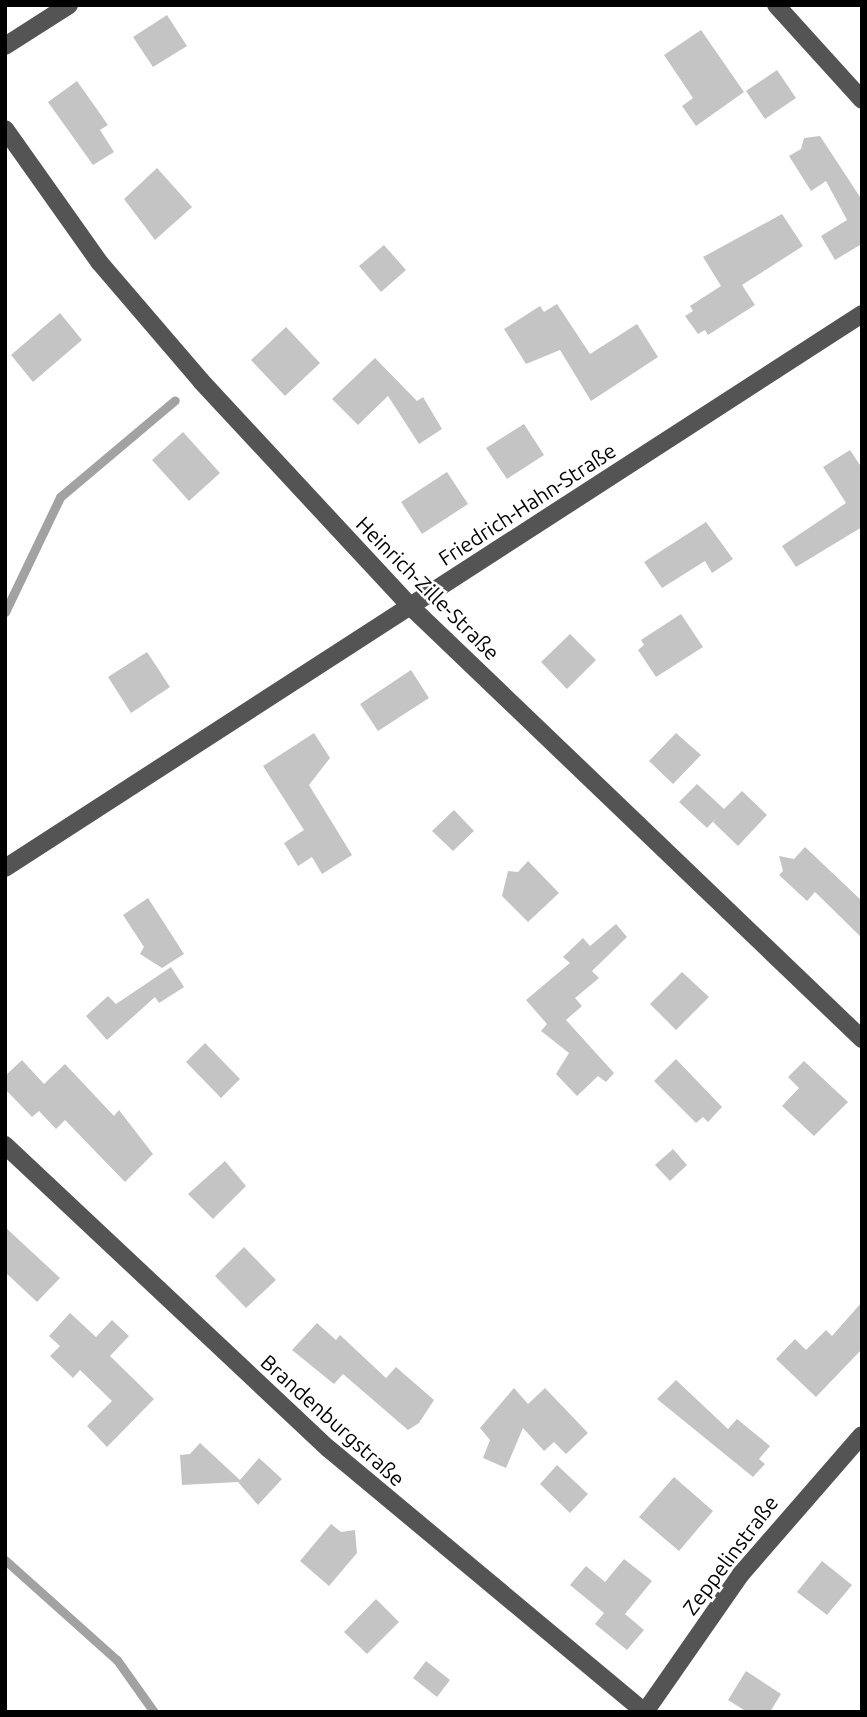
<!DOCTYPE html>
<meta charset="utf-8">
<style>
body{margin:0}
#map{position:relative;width:867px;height:1717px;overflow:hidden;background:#fff;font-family:Ubuntu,sans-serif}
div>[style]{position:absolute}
.stream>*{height:9px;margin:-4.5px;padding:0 4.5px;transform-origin:4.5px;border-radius:4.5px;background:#a2a2a2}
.building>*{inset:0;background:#c4c4c4}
.minor>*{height:18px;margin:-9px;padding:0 9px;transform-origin:9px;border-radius:9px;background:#545454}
span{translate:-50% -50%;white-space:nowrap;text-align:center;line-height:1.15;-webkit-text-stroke:5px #fff;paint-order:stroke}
.street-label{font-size:21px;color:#000}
.frame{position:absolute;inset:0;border:7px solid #000;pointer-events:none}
</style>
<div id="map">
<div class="stream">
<div style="left:5px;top:612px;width:127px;rotate:-64.4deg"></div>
<div style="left:60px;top:497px;width:150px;rotate:-40.1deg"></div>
<div style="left:5px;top:1560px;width:150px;rotate:41.8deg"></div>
<div style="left:117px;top:1660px;width:64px;rotate:54.6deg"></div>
</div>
<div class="building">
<div style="clip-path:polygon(167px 15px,187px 46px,153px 67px,133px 37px)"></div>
<div style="clip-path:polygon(701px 30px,744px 92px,696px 126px,682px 106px,693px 98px,664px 55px)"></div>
<div style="clip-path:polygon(777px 70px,796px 98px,765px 119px,746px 91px)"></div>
<div style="clip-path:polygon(77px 81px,108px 125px,100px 130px,114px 152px,93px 165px,48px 102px)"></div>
<div style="clip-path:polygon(820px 136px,862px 200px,862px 249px,860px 245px,835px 260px,821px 236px,847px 220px,826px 181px,811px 191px,789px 156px,801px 149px,804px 138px)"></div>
<div style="clip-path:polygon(157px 168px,192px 207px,155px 240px,124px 199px)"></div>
<div style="clip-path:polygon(782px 214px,803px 246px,742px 285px,755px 305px,708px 335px,705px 330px,698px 334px,685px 316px,693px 311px,690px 306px,721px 286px,703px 257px)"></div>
<div style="clip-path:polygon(384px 245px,406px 270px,381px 292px,359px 266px)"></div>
<div style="clip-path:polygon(557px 304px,590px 354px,637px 324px,658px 357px,591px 401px,560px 350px,526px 364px,504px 329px,540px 306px,544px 312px)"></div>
<div style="clip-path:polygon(60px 313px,82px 340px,33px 382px,11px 355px)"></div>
<div style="clip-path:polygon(286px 327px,320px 363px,285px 396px,251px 360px)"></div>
<div style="clip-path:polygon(375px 358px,417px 401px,423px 397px,442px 429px,419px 444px,388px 396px,358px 425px,332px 399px)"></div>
<div style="clip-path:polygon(524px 424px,544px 455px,507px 479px,486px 448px)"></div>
<div style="clip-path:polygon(183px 432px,220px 473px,189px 501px,152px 460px)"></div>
<div style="clip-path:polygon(850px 450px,862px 468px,862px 527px,796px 567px,782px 546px,846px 503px,823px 467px)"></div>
<div style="clip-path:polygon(447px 472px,468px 504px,422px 534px,401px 502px)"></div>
<div style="clip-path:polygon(706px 522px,733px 559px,712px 573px,705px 561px,662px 588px,644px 562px)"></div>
<div style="clip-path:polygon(681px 614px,703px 647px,656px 677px,638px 650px,644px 645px,641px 640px)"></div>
<div style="clip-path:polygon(570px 634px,596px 660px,567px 689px,541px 662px)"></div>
<div style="clip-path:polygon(147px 652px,170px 687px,131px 713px,108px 677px)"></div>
<div style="clip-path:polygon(411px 670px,429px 698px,378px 731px,360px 704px)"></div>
<div style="clip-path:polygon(314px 733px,330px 758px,309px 785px,352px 855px,322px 874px,312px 857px,298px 866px,284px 843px,304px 830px,263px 766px)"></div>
<div style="clip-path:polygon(676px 733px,701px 755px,673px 784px,649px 761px)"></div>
<div style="clip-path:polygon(697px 784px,724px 809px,742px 791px,767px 815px,738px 846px,713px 822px,718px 816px,707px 828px,679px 802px)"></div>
<div style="clip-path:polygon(454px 810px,474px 831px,453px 851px,432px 831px)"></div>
<div style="clip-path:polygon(805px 847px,862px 901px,862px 938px,815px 892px,807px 901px,779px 875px,783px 871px,779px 856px,794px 859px)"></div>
<div style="clip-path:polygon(528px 861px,559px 893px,528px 922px,502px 896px,508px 871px,518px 872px)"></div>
<div style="clip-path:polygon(148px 898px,184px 954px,162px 968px,140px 954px,144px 947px,123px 915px)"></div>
<div style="clip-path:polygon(616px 924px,627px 937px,592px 971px,599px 978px,575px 998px,582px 1006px,566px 1020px,614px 1073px,606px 1082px,598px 1076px,577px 1096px,556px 1074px,569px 1053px,541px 1031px,547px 1024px,526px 1000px,570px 963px,563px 957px,583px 938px,590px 946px)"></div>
<div style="clip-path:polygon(171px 967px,184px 987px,159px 1003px,155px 997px,107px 1040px,86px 1016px,108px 996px,116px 1004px)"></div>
<div style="clip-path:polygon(682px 972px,709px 997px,676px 1030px,650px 1004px)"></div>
<div style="clip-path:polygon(205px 1043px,240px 1079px,221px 1098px,186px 1062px)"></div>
<div style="clip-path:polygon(676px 1059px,722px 1107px,708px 1122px,703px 1117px,696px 1123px,654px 1081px)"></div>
<div style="clip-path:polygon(22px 1060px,44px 1084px,65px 1064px,114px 1116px,119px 1110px,153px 1154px,125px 1182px,65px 1120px,56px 1129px,39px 1111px,32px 1117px,5px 1089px,5px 1076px)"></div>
<div style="clip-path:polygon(804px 1061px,848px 1102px,814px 1136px,782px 1106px,799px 1088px,788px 1077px)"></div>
<div style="clip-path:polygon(673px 1149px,687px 1165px,670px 1181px,655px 1165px)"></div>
<div style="clip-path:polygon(225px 1161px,246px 1186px,213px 1219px,188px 1194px)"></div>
<div style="clip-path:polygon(5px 1227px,60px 1278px,37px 1302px,5px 1272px)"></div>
<div style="clip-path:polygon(244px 1247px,276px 1280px,246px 1308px,215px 1276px)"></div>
<div style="clip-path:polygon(862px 1302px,862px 1349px,816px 1397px,776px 1359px,795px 1339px,806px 1350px,826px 1330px,832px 1336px)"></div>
<div style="clip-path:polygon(70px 1313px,96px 1337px,112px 1320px,129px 1336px,110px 1356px,154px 1399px,107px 1447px,87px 1426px,112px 1401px,80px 1370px,73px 1378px,50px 1356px,60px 1346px,49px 1336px)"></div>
<div style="clip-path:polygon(317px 1323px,336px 1340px,340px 1335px,386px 1378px,396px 1367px,434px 1400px,419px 1423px,408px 1430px,343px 1374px,334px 1384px,292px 1350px)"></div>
<div style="clip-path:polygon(676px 1380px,728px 1429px,737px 1419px,770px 1446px,759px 1459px,765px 1464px,753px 1477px,657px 1399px)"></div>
<div style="clip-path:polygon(514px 1388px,528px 1404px,545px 1388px,588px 1433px,566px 1454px,554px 1442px,544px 1451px,523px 1428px,506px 1468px,483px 1458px,490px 1440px,480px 1428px)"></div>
<div style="clip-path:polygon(200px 1443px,240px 1480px,259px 1458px,282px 1479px,258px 1505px,238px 1482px,182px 1485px,180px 1455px,190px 1454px)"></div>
<div style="clip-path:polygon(557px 1465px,588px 1494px,570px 1513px,540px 1484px)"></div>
<div style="clip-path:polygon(674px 1477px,713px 1511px,679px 1551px,639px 1517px)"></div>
<div style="clip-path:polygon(331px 1524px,341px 1532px,355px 1530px,357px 1553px,329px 1586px,300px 1561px)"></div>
<div style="clip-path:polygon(624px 1559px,652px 1581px,625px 1614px,644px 1630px,627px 1650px,595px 1624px,604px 1613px,570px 1585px,586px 1566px,605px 1582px)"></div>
<div style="clip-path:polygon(822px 1561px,852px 1585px,827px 1615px,797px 1592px)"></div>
<div style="clip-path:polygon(376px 1599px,399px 1622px,367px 1654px,344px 1632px)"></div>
<div style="clip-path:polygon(426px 1661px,450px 1680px,437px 1697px,413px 1678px)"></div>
<div style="clip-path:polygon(746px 1671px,781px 1694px,770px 1712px,747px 1712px,728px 1700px)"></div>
</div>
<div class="minor">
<div style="left:776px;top:5px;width:128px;rotate:47.8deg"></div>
<div style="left:5px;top:46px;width:76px;rotate:-32.6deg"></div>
<div style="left:5px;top:129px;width:164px;rotate:54.7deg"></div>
<div style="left:100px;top:263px;width:155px;rotate:49.4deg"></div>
<div style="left:201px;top:381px;width:307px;rotate:47.1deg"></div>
<div style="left:410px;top:606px;width:626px;rotate:43.77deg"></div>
<div style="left:5px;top:868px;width:1020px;rotate:-32.88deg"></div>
<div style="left:5px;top:1145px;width:444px;rotate:43.2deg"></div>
<div style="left:329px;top:1449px;width:411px;rotate:39.8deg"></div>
<div style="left:645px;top:1712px;width:168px;rotate:-55.2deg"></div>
<div style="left:741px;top:1574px;width:184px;rotate:-49deg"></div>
</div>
<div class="street-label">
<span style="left:527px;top:504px;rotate:-33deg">Friedrich-Hahn-Straße</span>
<span style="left:428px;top:588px;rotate:45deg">Heinrich-Zille-Straße</span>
<span style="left:333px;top:1420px;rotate:42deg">Brandenburgstraße</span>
<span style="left:730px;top:1555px;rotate:-53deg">Zeppelinstraße</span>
</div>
<div class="frame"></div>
</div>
